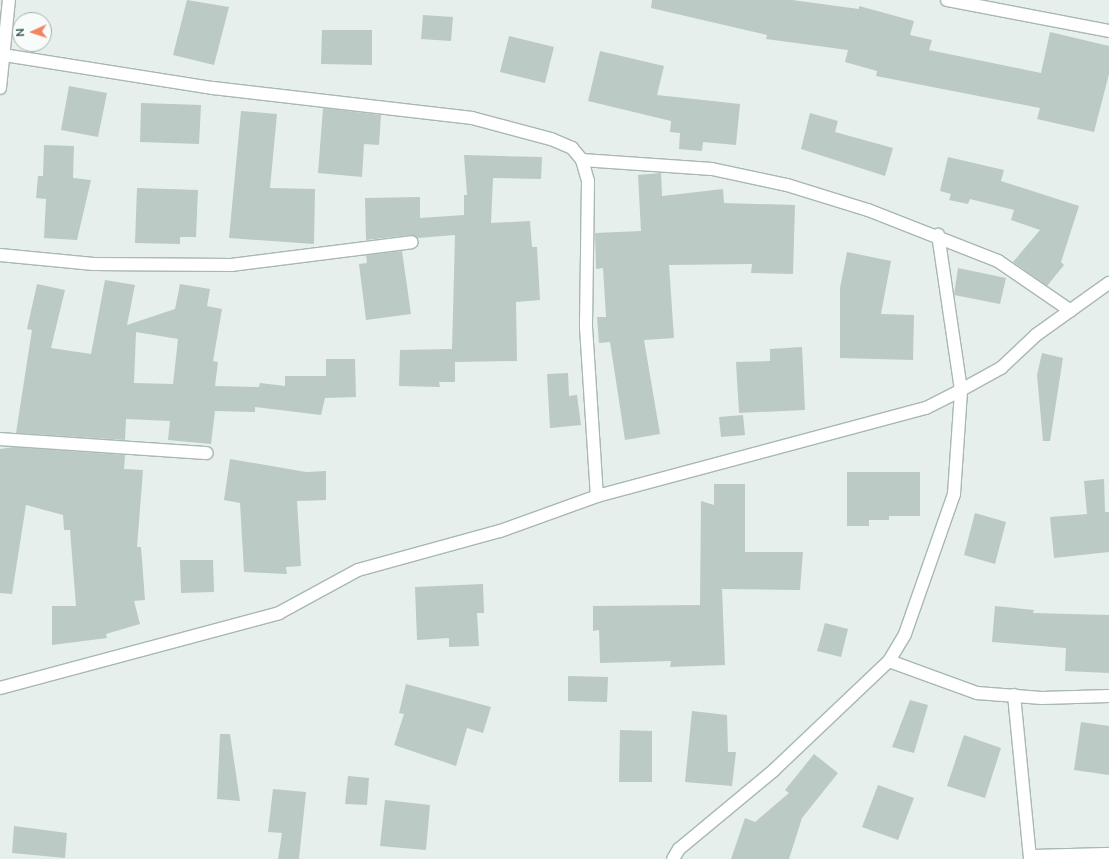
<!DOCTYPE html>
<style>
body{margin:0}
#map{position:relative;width:1109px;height:859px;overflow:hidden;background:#e6efeb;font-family:"Nunito Sans",sans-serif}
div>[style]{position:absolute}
.building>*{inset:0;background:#bbcac4}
.roads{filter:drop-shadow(1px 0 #a8b8b2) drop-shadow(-1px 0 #a8b8b2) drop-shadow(0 1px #a8b8b2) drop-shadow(0 -1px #a8b8b2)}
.minor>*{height:12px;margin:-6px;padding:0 6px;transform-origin:6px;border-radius:6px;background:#fff}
span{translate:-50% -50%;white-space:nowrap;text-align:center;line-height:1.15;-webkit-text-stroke:3.5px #f7fbf9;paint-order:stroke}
.north{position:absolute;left:12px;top:12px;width:40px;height:40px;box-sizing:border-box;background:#f7fbf9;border:1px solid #a3b1ad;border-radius:50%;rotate:267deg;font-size:11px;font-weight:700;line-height:16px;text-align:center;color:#24423a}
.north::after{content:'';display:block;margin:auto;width:14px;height:18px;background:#f4845f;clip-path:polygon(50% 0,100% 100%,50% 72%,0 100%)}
</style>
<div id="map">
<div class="building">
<div style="clip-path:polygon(187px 0,229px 7px,214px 65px,173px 55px)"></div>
<div style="clip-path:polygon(652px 0,792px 0,859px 9px,859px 6px,914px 21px,910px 35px,932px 40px,929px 50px,1041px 73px,1050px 32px,1109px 46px,1109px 74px,1094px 132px,1037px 119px,1040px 108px,876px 76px,877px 71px,845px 62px,848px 50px,766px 39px,767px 35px,651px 8px)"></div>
<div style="clip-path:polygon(423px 15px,453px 17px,451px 41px,421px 39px)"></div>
<div style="clip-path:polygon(322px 30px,372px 30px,372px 65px,321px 64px)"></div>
<div style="clip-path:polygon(509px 36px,554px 47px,545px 83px,500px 72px)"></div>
<div style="clip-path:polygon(600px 51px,664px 66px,657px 95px,740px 104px,736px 145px,703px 142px,702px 151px,679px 149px,680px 133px,670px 132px,671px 121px,588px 101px)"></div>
<div style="clip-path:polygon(69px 86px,107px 93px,98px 137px,61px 130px)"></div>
<div style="clip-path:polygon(141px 103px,201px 105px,199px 144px,140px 142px)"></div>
<div style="clip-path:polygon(323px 108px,381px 115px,379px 145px,364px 144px,362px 177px,318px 173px)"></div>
<div style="clip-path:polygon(241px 111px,277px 114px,270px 188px,315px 189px,314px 244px,229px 238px)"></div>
<div style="clip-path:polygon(810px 113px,838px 121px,835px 132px,893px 148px,885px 176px,801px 149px)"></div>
<div style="clip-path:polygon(44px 145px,74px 146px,73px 178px,91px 180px,77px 240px,44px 238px,46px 199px,36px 198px,38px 176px,43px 176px)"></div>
<div style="clip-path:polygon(464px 155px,542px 157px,541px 179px,493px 178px,491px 223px,530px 221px,532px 247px,537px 247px,540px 300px,516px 302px,517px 361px,455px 362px,455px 382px,439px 382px,440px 387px,399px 386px,400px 350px,452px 349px,455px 235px,418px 238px,411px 235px,366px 240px,365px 198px,420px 197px,420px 218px,464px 215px,464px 195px,467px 195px)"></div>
<div style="clip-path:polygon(948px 157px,1004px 170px,1001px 181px,1079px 206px,1061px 262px,1064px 265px,1047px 286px,1013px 262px,1040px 230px,1011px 220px,1014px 210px,970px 199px,968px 204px,949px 200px,951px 194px,940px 191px)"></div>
<div style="clip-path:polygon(661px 173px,662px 196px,723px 189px,724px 203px,795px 205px,793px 274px,751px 273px,752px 264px,669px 265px,674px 338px,644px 340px,660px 434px,625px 440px,610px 342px,599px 343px,597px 317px,606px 317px,603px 268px,596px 269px,595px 233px,641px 231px,638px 175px)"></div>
<div style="clip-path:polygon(137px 188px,198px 190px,196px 237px,180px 237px,180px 244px,135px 243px)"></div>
<div style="clip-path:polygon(402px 251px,411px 314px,366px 320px,359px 264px,367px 263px,366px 255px)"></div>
<div style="clip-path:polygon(847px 252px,891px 261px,881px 314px,914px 315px,913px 360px,840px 358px,840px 288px)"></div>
<div style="clip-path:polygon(958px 268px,1006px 278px,1000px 304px,954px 295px)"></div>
<div style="clip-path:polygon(evenodd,105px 280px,135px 285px,127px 325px,175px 309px,180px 284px,210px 289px,207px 306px,222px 309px,213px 361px,218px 362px,215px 386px,259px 387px,260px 383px,285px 386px,285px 376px,326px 376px,326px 359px,355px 359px,356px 397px,325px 398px,321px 415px,255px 407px,255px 412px,215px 411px,211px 444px,168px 440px,170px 421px,126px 419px,125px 440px,16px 433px,32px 330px,27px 329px,37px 284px,65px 290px,51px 348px,91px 354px,105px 280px,136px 332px,178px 339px,173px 384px,134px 383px,136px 332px)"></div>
<div style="clip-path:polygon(802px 347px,805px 410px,739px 413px,736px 362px,770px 361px,770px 349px)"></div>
<div style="clip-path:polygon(1042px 353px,1063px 358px,1050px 441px,1043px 441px,1037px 375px)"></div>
<div style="clip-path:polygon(568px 373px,569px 396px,577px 395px,581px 425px,550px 428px,547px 374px)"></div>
<div style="clip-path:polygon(743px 415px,745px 435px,721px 437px,719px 417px)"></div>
<div style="clip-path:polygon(13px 447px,125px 455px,124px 469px,143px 470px,137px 547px,141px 547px,145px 600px,134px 601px,140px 624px,106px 634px,107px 638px,52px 645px,52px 606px,76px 606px,70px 530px,64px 530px,63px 515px,26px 505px,12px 594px,0 593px,0 449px)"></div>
<div style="clip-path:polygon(230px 459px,306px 472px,326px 471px,326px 500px,297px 501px,301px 566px,286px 567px,287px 574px,244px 572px,240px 503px,224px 500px)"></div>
<div style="clip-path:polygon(847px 472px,920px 472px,920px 516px,889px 516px,889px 520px,869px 520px,869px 526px,847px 526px)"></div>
<div style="clip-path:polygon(1104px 479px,1105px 512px,1109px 512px,1109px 552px,1054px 558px,1050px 517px,1087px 514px,1084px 481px)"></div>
<div style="clip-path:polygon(714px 484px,745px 484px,745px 552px,803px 552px,800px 590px,722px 589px,725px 665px,670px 667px,671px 661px,600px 663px,599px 630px,593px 631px,593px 606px,700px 605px,701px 501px,714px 505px)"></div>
<div style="clip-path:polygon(975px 513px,1006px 522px,995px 564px,964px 555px)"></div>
<div style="clip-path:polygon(180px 560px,213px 560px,214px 592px,181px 593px)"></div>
<div style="clip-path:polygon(483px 584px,484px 613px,477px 613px,479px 646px,449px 647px,449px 638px,417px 640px,415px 587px)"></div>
<div style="clip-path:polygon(995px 606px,1034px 610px,1033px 613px,1109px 615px,1109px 673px,1065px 671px,1066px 648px,992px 642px)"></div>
<div style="clip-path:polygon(825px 623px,848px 629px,841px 657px,817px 651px)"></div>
<div style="clip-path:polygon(568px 676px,608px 677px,607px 702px,568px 701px)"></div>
<div style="clip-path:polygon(406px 684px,491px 707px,483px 733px,467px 728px,456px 766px,394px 745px,404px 714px,399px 713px)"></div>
<div style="clip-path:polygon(910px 700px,928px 705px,914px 753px,892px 747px)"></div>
<div style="clip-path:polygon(692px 711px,727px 715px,728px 752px,736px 752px,732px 786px,685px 782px)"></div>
<div style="clip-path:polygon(1081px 722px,1109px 726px,1109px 775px,1074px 770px)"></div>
<div style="clip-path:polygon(620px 730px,652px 731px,652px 782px,619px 782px)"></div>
<div style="clip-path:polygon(220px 734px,230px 734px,240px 801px,217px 799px)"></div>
<div style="clip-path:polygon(964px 735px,1001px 748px,985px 798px,947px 786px)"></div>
<div style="clip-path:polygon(814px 754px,838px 773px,802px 818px,789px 859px,731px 859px,745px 818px,755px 822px,789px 793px,785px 790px)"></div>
<div style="clip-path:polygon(348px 776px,369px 778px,367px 805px,345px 804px)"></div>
<div style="clip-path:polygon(878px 785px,914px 798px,898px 840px,862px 827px)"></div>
<div style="clip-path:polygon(273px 789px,306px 792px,299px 859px,278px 859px,282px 833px,268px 832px)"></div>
<div style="clip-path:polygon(385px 800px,430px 805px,426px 850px,380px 846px)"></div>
<div style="clip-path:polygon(14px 826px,67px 833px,65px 858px,12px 853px)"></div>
</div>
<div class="roads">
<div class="minor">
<div style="left:947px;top:0;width:165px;rotate:10.8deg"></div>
<div style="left:4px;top:55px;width:212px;rotate:9deg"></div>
<div style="left:213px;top:88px;width:261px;rotate:6.6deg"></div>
<div style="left:472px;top:118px;width:82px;rotate:14.9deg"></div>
<div style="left:551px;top:139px;width:23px;rotate:23deg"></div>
<div style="left:572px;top:148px;width:16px;rotate:50deg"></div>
<div style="left:582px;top:160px;width:22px;rotate:74deg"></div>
<div style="left:588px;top:181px;width:146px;rotate:90.8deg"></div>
<div style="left:586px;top:327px;width:169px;rotate:86.3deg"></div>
<div style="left:0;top:88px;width:88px;rotate:-84.2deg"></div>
<div style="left:582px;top:160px;width:130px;rotate:4deg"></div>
<div style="left:712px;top:169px;width:77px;rotate:12deg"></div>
<div style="left:787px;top:185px;width:85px;rotate:17.2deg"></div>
<div style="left:868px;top:210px;width:140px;rotate:21.4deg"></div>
<div style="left:998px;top:261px;width:88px;rotate:34.4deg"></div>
<div style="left:0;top:255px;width:94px;rotate:5.5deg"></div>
<div style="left:94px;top:264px;width:137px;rotate:0.4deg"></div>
<div style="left:231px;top:265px;width:182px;rotate:-7.2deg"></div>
<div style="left:0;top:439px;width:207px;rotate:3.9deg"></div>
<div style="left:889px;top:661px;width:94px;rotate:20deg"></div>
<div style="left:977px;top:693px;width:65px;rotate:4.4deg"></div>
<div style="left:1042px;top:698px;width:67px;rotate:-1.7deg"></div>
<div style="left:0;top:688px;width:289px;rotate:-15deg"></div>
<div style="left:279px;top:613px;width:90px;rotate:-28.6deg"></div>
<div style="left:358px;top:570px;width:147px;rotate:-15.4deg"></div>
<div style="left:500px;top:531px;width:103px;rotate:-19.8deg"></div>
<div style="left:597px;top:496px;width:341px;rotate:-15deg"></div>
<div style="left:926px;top:408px;width:39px;rotate:-27deg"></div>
<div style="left:961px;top:390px;width:157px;rotate:-98.4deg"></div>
<div style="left:1014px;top:695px;width:165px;rotate:84.4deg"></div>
<div style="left:1030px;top:856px;width:79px;rotate:-1.5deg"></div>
<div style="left:673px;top:859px;width:12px;rotate:-59deg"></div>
<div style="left:679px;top:849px;width:124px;rotate:-39.7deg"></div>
<div style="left:774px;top:770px;width:158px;rotate:-43.5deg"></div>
<div style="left:889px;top:661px;width:31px;rotate:-59deg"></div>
<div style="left:905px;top:634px;width:148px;rotate:-70.7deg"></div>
<div style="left:954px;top:494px;width:104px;rotate:-86.1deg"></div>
<div style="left:961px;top:390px;width:46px;rotate:-28.8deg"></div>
<div style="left:1001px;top:368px;width:48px;rotate:-43.3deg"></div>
<div style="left:1036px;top:335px;width:90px;rotate:-35.5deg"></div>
</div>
</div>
<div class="north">N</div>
</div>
